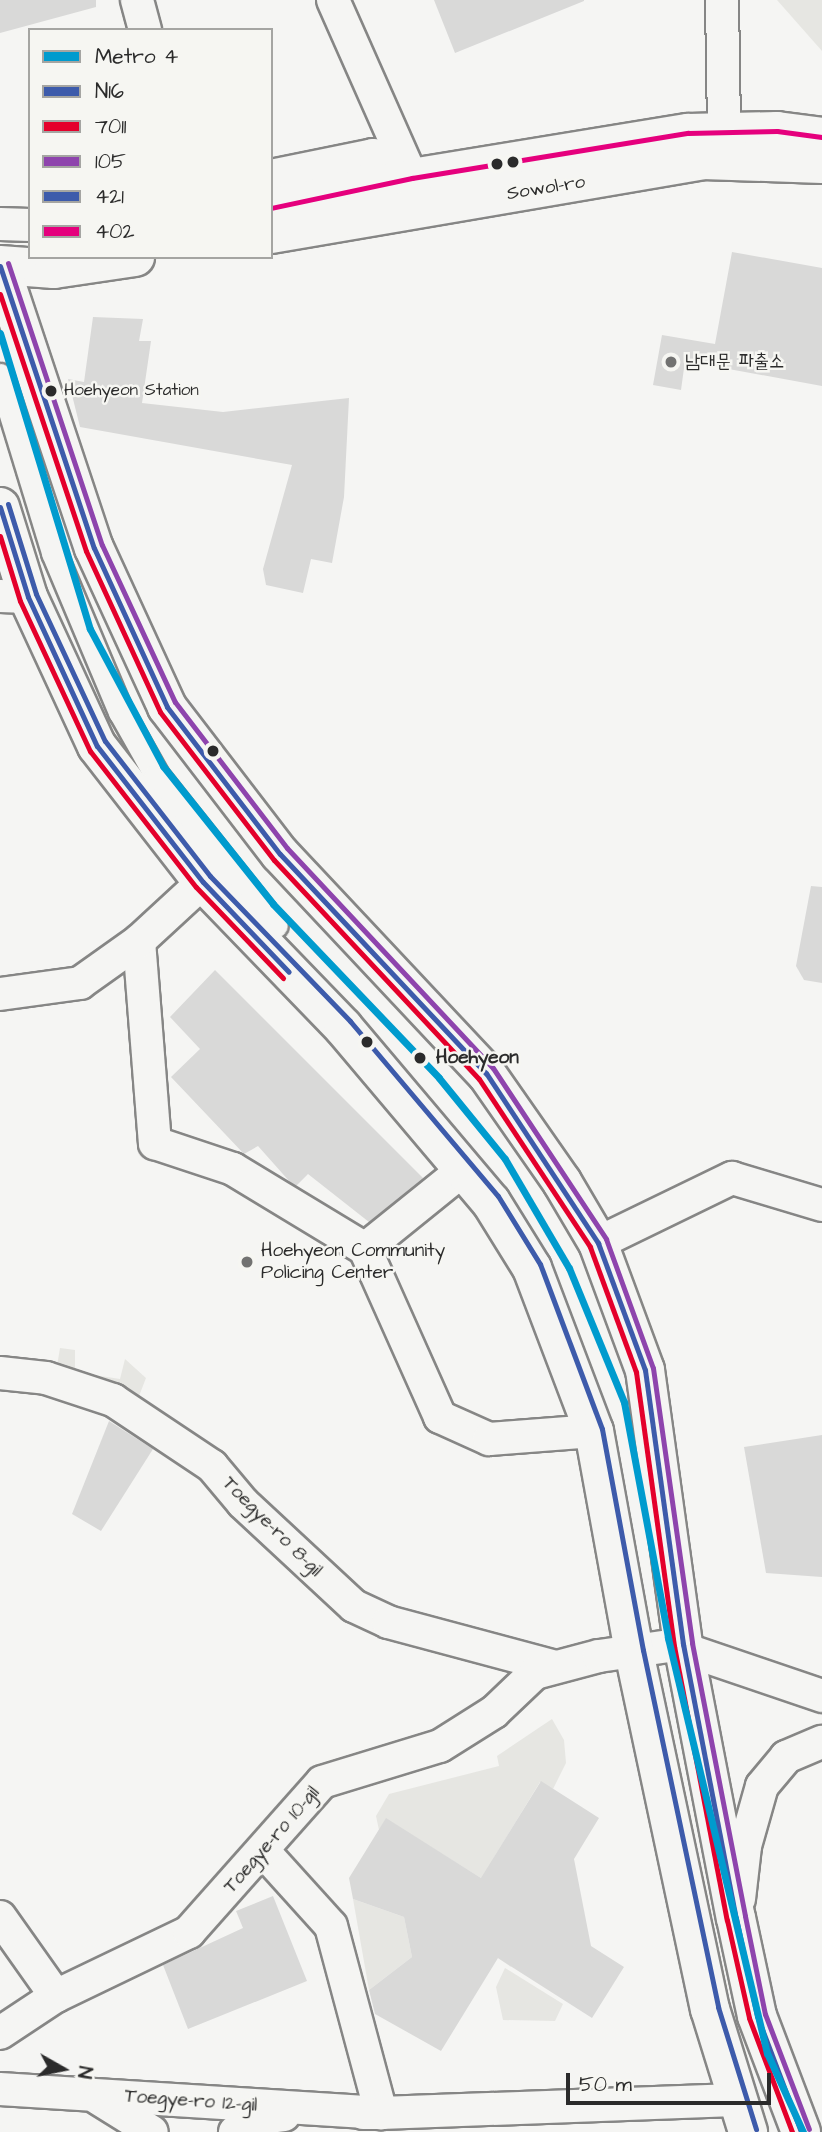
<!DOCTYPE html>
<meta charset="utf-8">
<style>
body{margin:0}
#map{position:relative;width:822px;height:2132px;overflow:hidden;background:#f5f5f3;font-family:"Architects Daughter","Poor Story",sans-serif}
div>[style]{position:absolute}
.green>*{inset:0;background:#e6e6e2}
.building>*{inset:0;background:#d9d9d8}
.roads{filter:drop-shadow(2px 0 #868685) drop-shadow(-2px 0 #868685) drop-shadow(0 2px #868685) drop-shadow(0 -2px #868685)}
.pedestrian>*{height:24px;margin:-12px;padding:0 12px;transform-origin:12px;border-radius:12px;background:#f5f5f3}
.minor>*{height:32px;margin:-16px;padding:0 16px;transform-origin:16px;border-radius:16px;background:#f5f5f3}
.secondary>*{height:38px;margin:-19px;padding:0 19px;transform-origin:19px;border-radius:19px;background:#f5f5f3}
.primary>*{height:38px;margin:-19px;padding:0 19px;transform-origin:19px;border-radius:19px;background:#f5f5f3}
.bus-1>*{height:5px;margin:-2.5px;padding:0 2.5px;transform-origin:2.5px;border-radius:2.5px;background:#3d5bab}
.bus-2>*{height:5px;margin:-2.5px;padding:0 2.5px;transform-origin:2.5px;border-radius:2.5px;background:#e4002b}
.bus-3>*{height:5px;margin:-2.5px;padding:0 2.5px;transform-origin:2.5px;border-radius:2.5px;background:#8e44ad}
.bus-4>*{height:5px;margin:-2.5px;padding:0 2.5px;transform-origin:2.5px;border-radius:2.5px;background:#3d5bab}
.bus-5>*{height:5px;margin:-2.5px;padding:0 2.5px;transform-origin:2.5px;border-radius:2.5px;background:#e5007d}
.metro-1>*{height:7px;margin:-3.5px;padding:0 3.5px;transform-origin:3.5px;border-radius:3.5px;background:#009bce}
.dots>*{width:19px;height:19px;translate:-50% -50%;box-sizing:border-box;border:4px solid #f6f6f2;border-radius:50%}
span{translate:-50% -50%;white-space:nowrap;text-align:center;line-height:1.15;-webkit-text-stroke:5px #f6f6f2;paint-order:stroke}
.bus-label{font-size:17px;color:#2b2b2b}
.left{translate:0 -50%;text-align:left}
.street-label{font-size:19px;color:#2b2b2b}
.poi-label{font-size:19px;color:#2b2b2b}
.stop-label{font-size:19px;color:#2b2b2b;font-weight:700}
.legend{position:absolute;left:28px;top:28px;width:245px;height:231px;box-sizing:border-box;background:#f6f6f2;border:2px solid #a5a5a2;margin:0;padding:9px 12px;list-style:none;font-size:21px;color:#2b2b2b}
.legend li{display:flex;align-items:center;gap:14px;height:35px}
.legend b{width:35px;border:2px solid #a5a5a2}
.north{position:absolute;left:28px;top:2034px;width:70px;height:70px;-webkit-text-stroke:5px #f6f6f2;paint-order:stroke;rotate:99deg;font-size:19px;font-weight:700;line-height:28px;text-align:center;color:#2b2b2b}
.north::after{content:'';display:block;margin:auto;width:24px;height:32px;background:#2b2b2b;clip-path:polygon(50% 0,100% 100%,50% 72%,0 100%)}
.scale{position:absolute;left:566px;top:2073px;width:205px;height:32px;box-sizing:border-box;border:4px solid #2b2b2b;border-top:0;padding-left:9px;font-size:21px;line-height:24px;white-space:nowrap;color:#2b2b2b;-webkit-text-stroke:5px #f6f6f2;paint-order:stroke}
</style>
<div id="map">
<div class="green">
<div style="clip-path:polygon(777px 0,822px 0,822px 51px)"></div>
<div style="clip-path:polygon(60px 1348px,75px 1350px,75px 1372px,120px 1379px,125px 1359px,146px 1378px,136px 1404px,57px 1366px)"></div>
<div style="clip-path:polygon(552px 1719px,564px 1740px,566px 1763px,553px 1789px,540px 1782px,493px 1859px,511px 1967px,498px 1958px,481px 1878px,386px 1819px,379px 1830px,376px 1816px,389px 1794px,499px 1766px,497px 1756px)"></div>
<div style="clip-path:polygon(353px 1899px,404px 1917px,412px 1957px,369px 1990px)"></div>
<div style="clip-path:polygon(505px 1968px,563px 2004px,555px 2021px,503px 2020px,496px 1987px)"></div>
</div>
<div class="building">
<div style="clip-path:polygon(0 0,96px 0,96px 7px,0 33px)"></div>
<div style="clip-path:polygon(434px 0,584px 0,584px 1px,455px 53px)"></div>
<div style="clip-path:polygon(732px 252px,822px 268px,822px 386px,685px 361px,681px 390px,653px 385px,662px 335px,715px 344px)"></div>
<div style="clip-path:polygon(93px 317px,143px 319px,139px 341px,151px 341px,142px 403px,223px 412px,349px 398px,344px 497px,332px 563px,311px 559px,303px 593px,266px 585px,263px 569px,292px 465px,80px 427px,68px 379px,84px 382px)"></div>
<div style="clip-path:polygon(811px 886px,822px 887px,822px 983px,804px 980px,796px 966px)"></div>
<div style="clip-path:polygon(215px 970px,423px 1178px,369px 1222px,308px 1174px,296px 1186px,290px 1182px,258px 1146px,244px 1154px,171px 1077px,200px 1049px,170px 1017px)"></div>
<div style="clip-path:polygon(109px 1421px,153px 1449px,101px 1531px,72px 1514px)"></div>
<div style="clip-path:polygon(822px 1435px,822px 1577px,766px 1573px,744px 1447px)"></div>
<div style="clip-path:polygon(541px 1781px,599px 1818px,574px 1859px,591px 1946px,624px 1967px,592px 2018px,498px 1958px,441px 2051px,375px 2014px,369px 1990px,412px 1957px,404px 1917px,353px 1899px,349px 1878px,386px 1818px,481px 1878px)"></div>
<div style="clip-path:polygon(273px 1896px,307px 1981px,188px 2029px,163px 1965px,243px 1928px,236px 1911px)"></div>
</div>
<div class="roads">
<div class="pedestrian">
<div style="left:0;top:376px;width:185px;rotate:73deg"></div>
<div style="left:54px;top:553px;width:173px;rotate:67.2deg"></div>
<div style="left:121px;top:712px;width:73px;rotate:60.6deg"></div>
<div style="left:157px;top:776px;width:191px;rotate:51.6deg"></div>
</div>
<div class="minor">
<div style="left:137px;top:0;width:31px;rotate:75deg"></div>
<div style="left:333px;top:0;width:195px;rotate:66.1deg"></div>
<div style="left:722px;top:0;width:130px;rotate:89.1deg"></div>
<div style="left:271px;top:176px;width:104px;rotate:-11.6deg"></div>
<div style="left:373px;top:155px;width:45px;rotate:30.5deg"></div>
<div style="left:0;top:224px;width:30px;rotate:2deg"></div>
<div style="left:0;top:596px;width:28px;rotate:2deg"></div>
<div style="left:139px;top:941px;width:203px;rotate:85.5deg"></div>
<div style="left:155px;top:1143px;width:82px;rotate:18.4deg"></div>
<div style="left:233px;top:1169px;width:154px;rotate:31.2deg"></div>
<div style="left:365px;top:1249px;width:184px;rotate:65.9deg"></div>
<div style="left:440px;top:1417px;width:54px;rotate:24.2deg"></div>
<div style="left:489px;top:1439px;width:105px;rotate:-4.4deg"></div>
<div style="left:0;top:994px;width:81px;rotate:-7.8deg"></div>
<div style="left:80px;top:983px;width:72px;rotate:-35.4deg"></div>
<div style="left:139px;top:941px;width:87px;rotate:-42.7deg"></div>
<div style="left:598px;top:1243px;width:149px;rotate:-25.9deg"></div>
<div style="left:732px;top:1178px;width:94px;rotate:16.7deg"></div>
<div style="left:365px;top:1249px;width:126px;rotate:-38.9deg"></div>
<div style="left:0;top:1373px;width:46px;rotate:6.2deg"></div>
<div style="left:46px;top:1378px;width:71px;rotate:18.2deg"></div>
<div style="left:113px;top:1400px;width:119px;rotate:33.7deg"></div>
<div style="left:212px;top:1466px;width:48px;rotate:50deg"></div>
<div style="left:243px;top:1503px;width:151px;rotate:42.9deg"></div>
<div style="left:354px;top:1606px;width:38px;rotate:25deg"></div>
<div style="left:388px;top:1622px;width:170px;rotate:15deg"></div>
<div style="left:684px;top:1649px;width:146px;rotate:18.8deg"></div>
<div style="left:265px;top:1853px;width:98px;rotate:47.9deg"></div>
<div style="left:331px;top:1926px;width:194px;rotate:75deg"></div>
<div style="left:381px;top:2113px;width:18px;rotate:180deg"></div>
<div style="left:739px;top:1899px;width:53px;rotate:-83.5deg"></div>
<div style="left:745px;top:1846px;width:62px;rotate:-74.2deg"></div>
<div style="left:762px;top:1786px;width:38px;rotate:-50deg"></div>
<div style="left:786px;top:1757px;width:39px;rotate:-23deg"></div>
<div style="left:0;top:1917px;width:97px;rotate:54.7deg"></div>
<div style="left:0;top:2033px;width:67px;rotate:-33.5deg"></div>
<div style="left:56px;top:1996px;width:148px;rotate:-25.7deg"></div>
<div style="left:189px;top:1932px;width:200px;rotate:-48.4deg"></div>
<div style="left:322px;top:1782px;width:123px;rotate:-17deg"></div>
<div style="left:440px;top:1746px;width:64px;rotate:-32.2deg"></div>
<div style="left:494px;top:1712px;width:57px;rotate:-43.6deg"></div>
<div style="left:535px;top:1673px;width:66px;rotate:-14.9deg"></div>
<div style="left:599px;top:1656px;width:85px;rotate:-8.1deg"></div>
<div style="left:0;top:2089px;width:382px;rotate:3.6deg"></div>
<div style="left:381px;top:2113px;width:354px;rotate:-2.1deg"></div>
<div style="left:99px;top:2099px;width:62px;rotate:31.9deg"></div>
<div style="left:235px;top:2132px;width:29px;rotate:-29deg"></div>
<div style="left:260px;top:2118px;width:24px;rotate:-7deg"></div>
</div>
<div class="secondary">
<div style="left:271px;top:208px;width:144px;rotate:-12deg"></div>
<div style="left:412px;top:178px;width:280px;rotate:-9.3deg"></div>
<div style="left:688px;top:133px;width:89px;rotate:-1.3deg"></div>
<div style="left:777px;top:131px;width:45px;rotate:7.6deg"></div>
<div style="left:271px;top:234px;width:438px;rotate:-9.7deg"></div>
<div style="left:703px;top:160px;width:119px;rotate:1.9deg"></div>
<div style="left:0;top:265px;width:54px;rotate:4.2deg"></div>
<div style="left:54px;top:269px;width:82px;rotate:-8.4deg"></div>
</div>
<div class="primary">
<div style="left:0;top:266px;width:297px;rotate:71.6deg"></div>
<div style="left:94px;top:548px;width:175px;rotate:65.3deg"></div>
<div style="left:167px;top:707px;width:185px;rotate:52.5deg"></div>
<div style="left:280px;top:854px;width:301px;rotate:46.8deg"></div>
<div style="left:486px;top:1073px;width:133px;rotate:55.1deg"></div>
<div style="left:562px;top:1182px;width:71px;rotate:59.5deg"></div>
<div style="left:598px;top:1243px;width:135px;rotate:69.7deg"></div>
<div style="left:645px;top:1370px;width:277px;rotate:82.1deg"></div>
<div style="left:683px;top:1644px;width:279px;rotate:79.1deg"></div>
<div style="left:736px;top:1918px;width:100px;rotate:77.9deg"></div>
<div style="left:757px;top:2016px;width:124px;rotate:69.2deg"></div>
<div style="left:0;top:507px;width:94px;rotate:72.7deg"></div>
<div style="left:28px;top:597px;width:164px;rotate:65.2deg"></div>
<div style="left:97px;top:746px;width:172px;rotate:52.1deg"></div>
<div style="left:203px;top:882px;width:202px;rotate:46deg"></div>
<div style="left:343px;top:1027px;width:229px;rotate:49.8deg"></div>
<div style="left:491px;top:1202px;width:78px;rotate:58.2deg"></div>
<div style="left:532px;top:1268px;width:174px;rotate:69.2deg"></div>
<div style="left:594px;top:1431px;width:225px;rotate:79.7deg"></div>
<div style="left:634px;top:1652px;width:365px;rotate:78deg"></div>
<div style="left:710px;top:2009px;width:129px;rotate:72.8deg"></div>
</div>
</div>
<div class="bus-1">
<div style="left:0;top:266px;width:297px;rotate:71.6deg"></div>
<div style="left:94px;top:548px;width:175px;rotate:65.3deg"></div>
<div style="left:167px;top:707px;width:185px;rotate:52.5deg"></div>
<div style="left:280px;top:854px;width:301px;rotate:46.8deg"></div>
<div style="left:486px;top:1073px;width:204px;rotate:56.6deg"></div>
<div style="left:598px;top:1243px;width:135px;rotate:69.7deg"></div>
<div style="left:645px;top:1370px;width:277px;rotate:82.1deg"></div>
<div style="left:683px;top:1644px;width:279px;rotate:79.1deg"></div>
<div style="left:736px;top:1918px;width:100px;rotate:77.9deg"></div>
<div style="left:757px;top:2016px;width:124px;rotate:69.2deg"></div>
<div style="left:0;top:507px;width:94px;rotate:72.7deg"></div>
<div style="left:28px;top:597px;width:164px;rotate:65.2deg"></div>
<div style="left:97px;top:746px;width:172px;rotate:52.1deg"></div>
<div style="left:203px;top:882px;width:124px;rotate:46.3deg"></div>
</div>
<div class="bus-2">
<div style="left:0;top:294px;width:271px;rotate:71.5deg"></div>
<div style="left:86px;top:551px;width:177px;rotate:65.3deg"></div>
<div style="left:160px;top:712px;width:187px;rotate:52.4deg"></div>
<div style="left:274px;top:860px;width:300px;rotate:46.9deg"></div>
<div style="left:479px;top:1079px;width:201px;rotate:56.5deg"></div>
<div style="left:590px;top:1247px;width:133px;rotate:69.8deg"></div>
<div style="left:636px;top:1372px;width:277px;rotate:82.1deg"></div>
<div style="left:674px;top:1646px;width:279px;rotate:79.1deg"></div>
<div style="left:727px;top:1920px;width:100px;rotate:77.3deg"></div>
<div style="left:749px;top:2018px;width:122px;rotate:69.3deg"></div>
<div style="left:0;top:536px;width:68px;rotate:72.9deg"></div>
<div style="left:20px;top:601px;width:166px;rotate:65deg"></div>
<div style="left:90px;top:751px;width:172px;rotate:52.1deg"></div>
<div style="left:196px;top:887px;width:126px;rotate:46.3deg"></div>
</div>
<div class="bus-3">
<div style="left:8px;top:263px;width:297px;rotate:71.6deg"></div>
<div style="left:102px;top:545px;width:173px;rotate:65.1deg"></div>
<div style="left:175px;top:702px;width:184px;rotate:52.5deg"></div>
<div style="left:287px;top:848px;width:301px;rotate:46.9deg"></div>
<div style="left:493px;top:1068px;width:205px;rotate:56.5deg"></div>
<div style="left:606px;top:1239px;width:137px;rotate:70deg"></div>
<div style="left:653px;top:1368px;width:278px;rotate:81.9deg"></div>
<div style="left:692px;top:1643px;width:278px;rotate:79deg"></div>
<div style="left:745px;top:1916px;width:100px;rotate:78.5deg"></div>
<div style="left:765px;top:2014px;width:123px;rotate:69.1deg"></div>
</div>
<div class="bus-4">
<div style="left:8px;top:504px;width:94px;rotate:72.7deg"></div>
<div style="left:36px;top:594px;width:162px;rotate:64.9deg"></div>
<div style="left:105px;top:741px;width:171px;rotate:52.1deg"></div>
<div style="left:210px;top:876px;width:202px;rotate:46deg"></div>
<div style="left:350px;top:1021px;width:229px;rotate:49.8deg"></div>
<div style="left:498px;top:1196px;width:80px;rotate:58.3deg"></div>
<div style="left:540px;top:1264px;width:176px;rotate:69.4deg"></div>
<div style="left:602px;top:1429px;width:225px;rotate:79.5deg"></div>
<div style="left:643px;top:1650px;width:365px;rotate:78.1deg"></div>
<div style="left:718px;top:2007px;width:128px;rotate:72.7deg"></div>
</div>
<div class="bus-5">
<div style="left:271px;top:208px;width:144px;rotate:-12deg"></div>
<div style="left:412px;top:178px;width:280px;rotate:-9.3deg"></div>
<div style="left:688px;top:133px;width:89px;rotate:-1.3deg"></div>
<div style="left:777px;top:131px;width:45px;rotate:7.6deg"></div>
</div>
<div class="metro-1">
<div style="left:0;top:333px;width:309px;rotate:73.1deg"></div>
<div style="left:90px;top:629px;width:155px;rotate:61.9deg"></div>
<div style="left:163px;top:766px;width:176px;rotate:51.4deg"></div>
<div style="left:273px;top:904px;width:240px;rotate:46.3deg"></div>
<div style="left:439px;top:1078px;width:104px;rotate:50.8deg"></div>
<div style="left:505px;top:1159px;width:126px;rotate:59.6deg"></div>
<div style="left:569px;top:1268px;width:145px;rotate:67.7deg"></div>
<div style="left:624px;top:1402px;width:240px;rotate:79.4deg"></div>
<div style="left:668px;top:1638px;width:427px;rotate:76.6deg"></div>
<div style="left:767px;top:2053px;width:87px;rotate:65.5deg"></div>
</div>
<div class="dots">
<div style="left:513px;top:162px;background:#2b2b2b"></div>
<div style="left:497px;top:164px;background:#2b2b2b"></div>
<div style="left:671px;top:362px;background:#727271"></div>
<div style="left:51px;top:391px;background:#2b2b2b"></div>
<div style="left:213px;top:751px;background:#2b2b2b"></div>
<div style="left:367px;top:1042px;background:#2b2b2b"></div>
<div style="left:420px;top:1058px;background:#2b2b2b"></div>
<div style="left:247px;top:1262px;background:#727271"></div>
</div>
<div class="bus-label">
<span class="left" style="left:64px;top:391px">Hoehyeon Station</span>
</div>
<div class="street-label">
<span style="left:546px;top:188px;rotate:-9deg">Sowol-ro</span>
<span style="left:272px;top:1527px;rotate:45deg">Toegye-ro 8-gil</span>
<span style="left:272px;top:1840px;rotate:-49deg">Toegye-ro 10-gil</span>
<span style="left:191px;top:2101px;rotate:4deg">Toegye-ro 12-gil</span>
</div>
<div class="poi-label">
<span class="left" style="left:685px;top:362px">남대문 파출소</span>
<span class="left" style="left:261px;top:1262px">Hoehyeon Community<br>Policing Center</span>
</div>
<div class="stop-label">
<span class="left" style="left:436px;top:1058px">Hoehyeon</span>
</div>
<ul class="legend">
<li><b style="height:9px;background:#009bce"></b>Metro 4</li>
<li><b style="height:9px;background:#3d5bab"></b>N16</li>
<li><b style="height:9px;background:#e4002b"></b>7011</li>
<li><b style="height:9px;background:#8e44ad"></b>105</li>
<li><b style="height:9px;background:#3d5bab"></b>421</li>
<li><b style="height:9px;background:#e5007d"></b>402</li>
</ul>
<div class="north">N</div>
<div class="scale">50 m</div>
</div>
